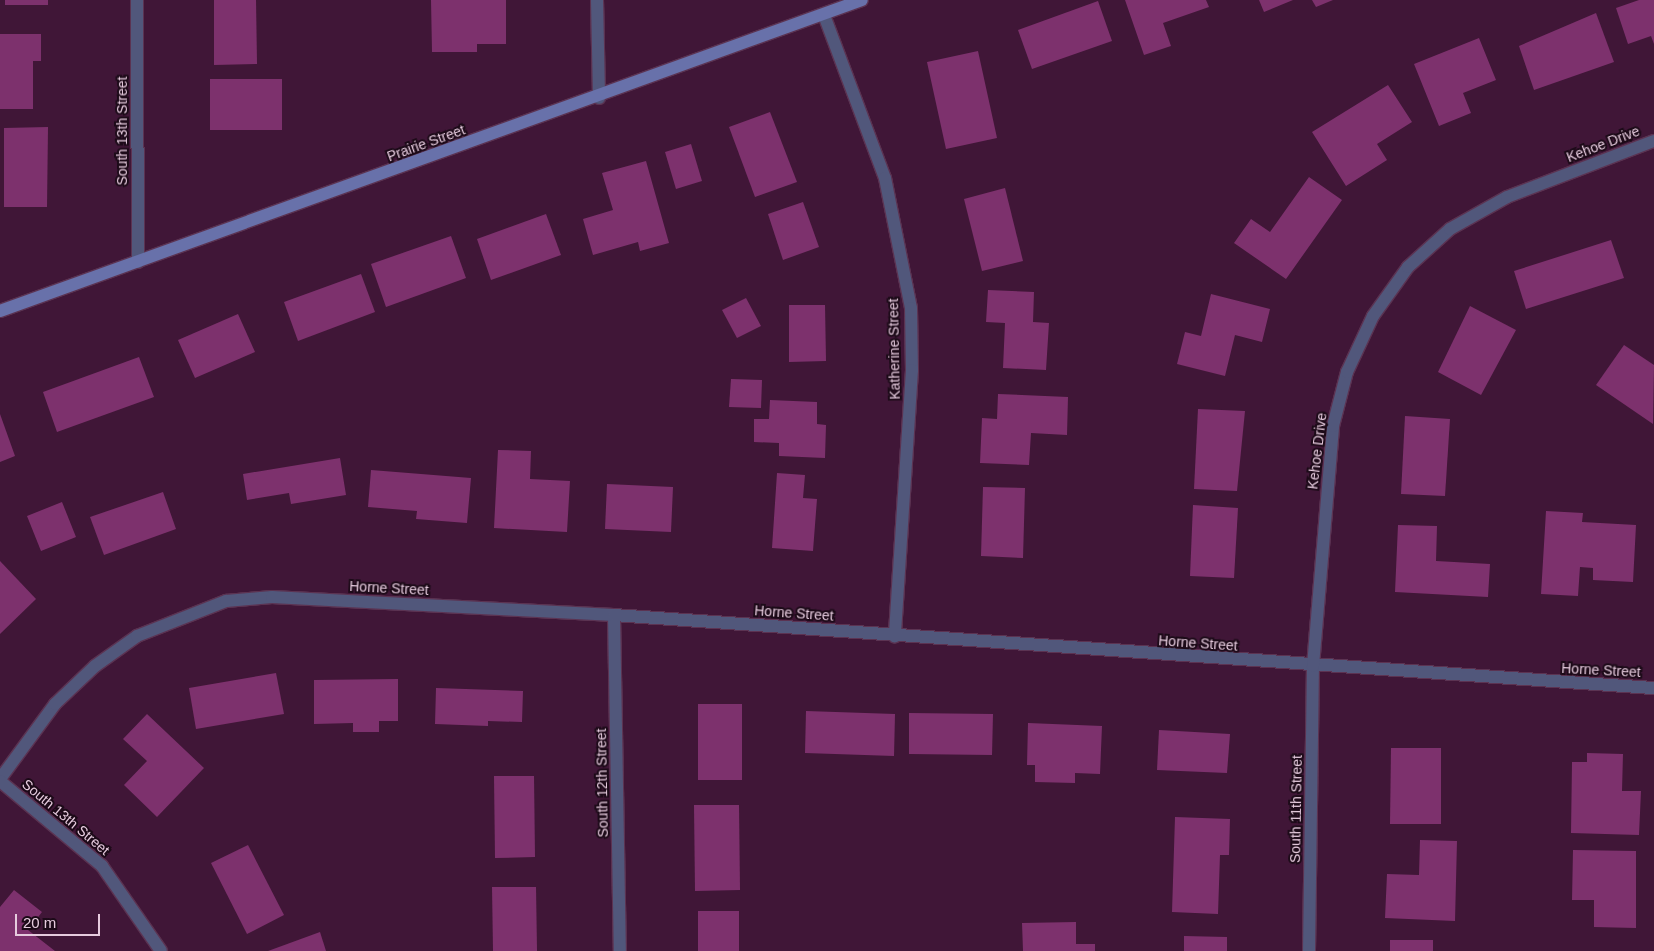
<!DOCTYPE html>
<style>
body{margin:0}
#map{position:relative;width:1654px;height:951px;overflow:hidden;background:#401637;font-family:Arial,sans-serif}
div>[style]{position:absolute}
.building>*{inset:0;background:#7d316d}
.roads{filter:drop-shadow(1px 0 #5b3352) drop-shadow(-1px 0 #5b3352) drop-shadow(0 1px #5b3352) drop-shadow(0 -1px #5b3352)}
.street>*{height:12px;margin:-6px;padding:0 6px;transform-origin:6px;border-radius:6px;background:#51577b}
.secondary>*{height:12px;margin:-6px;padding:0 6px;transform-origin:6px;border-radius:6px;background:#6871aa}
span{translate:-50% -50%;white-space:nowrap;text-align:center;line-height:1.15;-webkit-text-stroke:4px #1c0a18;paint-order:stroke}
.street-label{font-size:14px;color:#e6cbde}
.scale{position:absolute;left:15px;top:914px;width:85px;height:22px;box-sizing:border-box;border:2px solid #e6cbde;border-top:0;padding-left:6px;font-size:15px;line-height:18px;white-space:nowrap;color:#e6cbde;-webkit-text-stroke:4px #1c0a18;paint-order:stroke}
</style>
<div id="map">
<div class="building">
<div style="clip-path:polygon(5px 0,48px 0,48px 5px,5px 5px)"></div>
<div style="clip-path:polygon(214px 0,256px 0,257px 64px,214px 65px)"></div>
<div style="clip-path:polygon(431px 0,506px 0,506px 44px,477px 44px,477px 52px,432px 52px)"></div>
<div style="clip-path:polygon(1125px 0,1206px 0,1209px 7px,1163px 23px,1171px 46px,1144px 55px)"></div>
<div style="clip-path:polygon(1259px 0,1293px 0,1264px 12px)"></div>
<div style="clip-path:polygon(1312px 0,1333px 0,1316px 7px)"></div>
<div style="clip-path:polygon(1639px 0,1654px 0,1654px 44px,1651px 36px,1628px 44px,1616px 8px)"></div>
<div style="clip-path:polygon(1098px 1px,1112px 41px,1032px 69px,1018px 30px)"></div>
<div style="clip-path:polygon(1596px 13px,1614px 62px,1534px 90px,1519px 46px)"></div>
<div style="clip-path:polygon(0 34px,41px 34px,41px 61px,33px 61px,33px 109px,0 109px)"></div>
<div style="clip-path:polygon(1479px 38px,1496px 80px,1463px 93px,1471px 113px,1439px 126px,1414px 64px)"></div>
<div style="clip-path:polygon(978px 51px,997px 138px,946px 149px,927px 62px)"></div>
<div style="clip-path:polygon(210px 79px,282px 79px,282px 130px,210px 130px)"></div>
<div style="clip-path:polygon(1388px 85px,1412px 122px,1377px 144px,1387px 160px,1346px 186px,1312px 132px)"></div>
<div style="clip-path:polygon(770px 112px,797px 182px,755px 197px,729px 127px)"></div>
<div style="clip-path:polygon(48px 127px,47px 207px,4px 207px,4px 128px)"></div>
<div style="clip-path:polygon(691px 144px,702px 181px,676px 189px,665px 152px)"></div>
<div style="clip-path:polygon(646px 161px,669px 243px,640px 251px,638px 242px,593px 255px,583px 219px,613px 210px,602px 173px)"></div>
<div style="clip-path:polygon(1309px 177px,1342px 200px,1286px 279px,1234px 243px,1251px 219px,1270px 232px)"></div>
<div style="clip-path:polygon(1005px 188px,1023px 261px,982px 271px,964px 199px)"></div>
<div style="clip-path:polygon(803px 202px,819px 247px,783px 260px,768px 214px)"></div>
<div style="clip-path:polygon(546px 214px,561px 255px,491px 280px,477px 239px)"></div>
<div style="clip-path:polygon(451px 236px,466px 278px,386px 307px,371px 264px)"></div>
<div style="clip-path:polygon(1611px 240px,1624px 278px,1526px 309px,1514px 271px)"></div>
<div style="clip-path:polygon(361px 274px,375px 312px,298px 341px,284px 302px)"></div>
<div style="clip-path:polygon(988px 290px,1034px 292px,1033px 322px,1049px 323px,1046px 370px,1003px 368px,1005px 323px,986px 322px)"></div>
<div style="clip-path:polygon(1211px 294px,1270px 309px,1262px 342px,1235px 335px,1225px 376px,1177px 364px,1185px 332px,1201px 336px)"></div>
<div style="clip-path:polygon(746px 298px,761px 326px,737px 338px,722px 310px)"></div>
<div style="clip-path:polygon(789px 305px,825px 305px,826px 361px,789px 362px)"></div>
<div style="clip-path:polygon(1470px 306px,1516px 330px,1481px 395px,1438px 372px)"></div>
<div style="clip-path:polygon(238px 314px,255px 352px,195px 378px,178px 340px)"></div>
<div style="clip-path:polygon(1624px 345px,1654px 365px,1653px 424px,1596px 385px)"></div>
<div style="clip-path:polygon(139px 357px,154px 397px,57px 432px,43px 392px)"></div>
<div style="clip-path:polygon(731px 379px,762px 380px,761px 408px,729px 407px)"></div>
<div style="clip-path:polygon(998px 394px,1068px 397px,1067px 435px,1031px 433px,1029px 465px,980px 463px,982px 418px,997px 419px)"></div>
<div style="clip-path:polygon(770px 400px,817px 402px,817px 424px,826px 425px,825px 458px,779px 456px,779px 443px,754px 442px,754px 419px,769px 419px)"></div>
<div style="clip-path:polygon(1198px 409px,1245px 411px,1237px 491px,1194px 489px)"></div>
<div style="clip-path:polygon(0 414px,15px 456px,0 462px)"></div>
<div style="clip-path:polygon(1405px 416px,1450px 419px,1445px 496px,1401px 494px)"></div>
<div style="clip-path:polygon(498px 450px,531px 451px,530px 479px,570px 481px,567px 532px,494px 528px)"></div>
<div style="clip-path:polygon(340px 458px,346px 495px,291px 504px,289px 493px,247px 500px,243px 474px)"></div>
<div style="clip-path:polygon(371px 470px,471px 478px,467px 523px,416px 519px,417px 511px,368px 507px)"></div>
<div style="clip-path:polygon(777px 473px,805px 475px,803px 498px,817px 499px,813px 551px,772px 548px)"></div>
<div style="clip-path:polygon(607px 484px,673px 487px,671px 532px,605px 529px)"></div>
<div style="clip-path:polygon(983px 487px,1025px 488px,1023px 558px,981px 556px)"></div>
<div style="clip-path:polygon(163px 492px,176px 529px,104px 555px,90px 517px)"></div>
<div style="clip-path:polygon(62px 502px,76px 537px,41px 551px,27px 516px)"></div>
<div style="clip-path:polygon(1193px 505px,1238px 508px,1234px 578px,1190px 576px)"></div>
<div style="clip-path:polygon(1546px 511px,1583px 513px,1582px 522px,1636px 525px,1633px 582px,1593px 580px,1593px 568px,1580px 567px,1578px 596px,1541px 594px)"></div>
<div style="clip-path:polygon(1398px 525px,1437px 526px,1436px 561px,1490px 564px,1488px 597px,1395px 592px)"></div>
<div style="clip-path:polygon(0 561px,36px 599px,0 634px)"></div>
<div style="clip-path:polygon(276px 673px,284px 714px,196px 729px,189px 688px)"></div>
<div style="clip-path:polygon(398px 679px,398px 721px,379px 721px,379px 732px,353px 732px,353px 723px,314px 724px,314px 680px)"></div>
<div style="clip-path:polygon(436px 688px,523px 691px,522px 722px,488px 721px,488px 726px,435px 724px)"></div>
<div style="clip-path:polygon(698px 704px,742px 704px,742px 780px,698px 780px)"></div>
<div style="clip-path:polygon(806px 711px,895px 714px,894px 756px,805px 753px)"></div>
<div style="clip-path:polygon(909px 713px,993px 714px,992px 755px,909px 754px)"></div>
<div style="clip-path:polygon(147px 714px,204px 768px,157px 817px,124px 785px,147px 761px,123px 739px)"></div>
<div style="clip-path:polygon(1028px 723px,1102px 726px,1100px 774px,1075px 773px,1075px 783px,1035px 782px,1035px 765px,1027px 765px)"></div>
<div style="clip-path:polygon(1159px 730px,1230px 734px,1227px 773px,1157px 770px)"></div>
<div style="clip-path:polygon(1391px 748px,1441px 748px,1441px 824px,1390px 824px)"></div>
<div style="clip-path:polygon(1587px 753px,1623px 754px,1622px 791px,1641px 791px,1639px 835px,1571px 833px,1572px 762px,1587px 762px)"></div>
<div style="clip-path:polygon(494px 776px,534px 776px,535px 857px,495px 858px)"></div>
<div style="clip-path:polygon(694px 805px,739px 805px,740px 890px,695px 891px)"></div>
<div style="clip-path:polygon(1175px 817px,1230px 819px,1229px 855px,1220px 855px,1218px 914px,1172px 912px)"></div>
<div style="clip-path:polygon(1420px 840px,1457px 841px,1455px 921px,1385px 918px,1387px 874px,1419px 875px)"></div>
<div style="clip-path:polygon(248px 845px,284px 915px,247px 934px,211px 863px)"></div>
<div style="clip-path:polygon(1573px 850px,1636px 851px,1636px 928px,1594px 927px,1594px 900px,1572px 900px)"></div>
<div style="clip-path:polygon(492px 887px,536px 887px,537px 951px,493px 951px)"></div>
<div style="clip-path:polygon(14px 890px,42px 912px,28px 930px,55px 951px,0 951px,0 907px)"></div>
<div style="clip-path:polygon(698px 911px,739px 911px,739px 951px,698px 951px)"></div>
<div style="clip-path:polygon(1076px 922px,1076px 944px,1095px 944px,1095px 951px,1023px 951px,1022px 923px)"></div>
<div style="clip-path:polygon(320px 932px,326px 951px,268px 951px)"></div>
<div style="clip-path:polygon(1184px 936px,1227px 937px,1227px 951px,1184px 951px)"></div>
<div style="clip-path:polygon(1390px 940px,1433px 940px,1433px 951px,1390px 951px)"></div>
</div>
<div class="roads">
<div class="street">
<div style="left:137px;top:0;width:262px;rotate:89.8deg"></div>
<div style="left:597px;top:0;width:98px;rotate:88.8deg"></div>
<div style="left:824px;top:15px;width:174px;rotate:69.5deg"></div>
<div style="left:885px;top:178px;width:133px;rotate:78.7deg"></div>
<div style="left:911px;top:308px;width:62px;rotate:89.1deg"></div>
<div style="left:912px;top:370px;width:267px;rotate:93.7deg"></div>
<div style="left:614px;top:615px;width:336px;rotate:89deg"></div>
<div style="left:0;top:779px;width:93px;rotate:-53.7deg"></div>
<div style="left:55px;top:704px;width:55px;rotate:-43.5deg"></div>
<div style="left:95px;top:666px;width:52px;rotate:-35.5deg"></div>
<div style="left:137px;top:636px;width:96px;rotate:-21.5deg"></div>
<div style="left:226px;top:601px;width:46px;rotate:-5deg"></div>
<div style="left:272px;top:597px;width:342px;rotate:3deg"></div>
<div style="left:614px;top:615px;width:1043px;rotate:4.02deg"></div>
<div style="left:0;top:781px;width:133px;rotate:39.8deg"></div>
<div style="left:102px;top:866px;width:103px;rotate:55.2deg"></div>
<div style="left:1309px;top:951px;width:285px;rotate:-89.2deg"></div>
<div style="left:1313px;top:666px;width:241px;rotate:-85.2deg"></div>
<div style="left:1333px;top:426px;width:56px;rotate:-75.5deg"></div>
<div style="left:1347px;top:372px;width:62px;rotate:-65.1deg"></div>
<div style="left:1373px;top:316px;width:60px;rotate:-54.5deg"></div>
<div style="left:1408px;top:267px;width:57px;rotate:-42.1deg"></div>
<div style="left:1450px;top:229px;width:65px;rotate:-29.3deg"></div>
<div style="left:1507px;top:197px;width:157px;rotate:-20.9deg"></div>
</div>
<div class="secondary">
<div style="left:0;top:311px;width:916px;rotate:-19.84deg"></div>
</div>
</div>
<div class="street-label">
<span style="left:122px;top:131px;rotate:-90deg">South 13th Street</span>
<span style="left:426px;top:143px;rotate:-20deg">Prairie Street</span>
<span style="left:1603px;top:144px;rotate:-21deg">Kehoe Drive</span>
<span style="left:894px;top:349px;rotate:-91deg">Katherine Street</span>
<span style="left:1317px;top:451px;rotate:-83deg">Kehoe Drive</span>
<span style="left:389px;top:588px;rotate:3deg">Horne Street</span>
<span style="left:794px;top:613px;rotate:4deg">Horne Street</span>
<span style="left:1198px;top:643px;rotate:4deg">Horne Street</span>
<span style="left:1601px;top:670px;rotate:3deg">Horne Street</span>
<span style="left:602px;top:783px;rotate:-91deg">South 12th Street</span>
<span style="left:1296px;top:809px;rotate:-89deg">South 11th Street</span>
<span style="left:66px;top:817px;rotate:40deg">South 13th Street</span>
</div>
<div class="scale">20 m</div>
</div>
